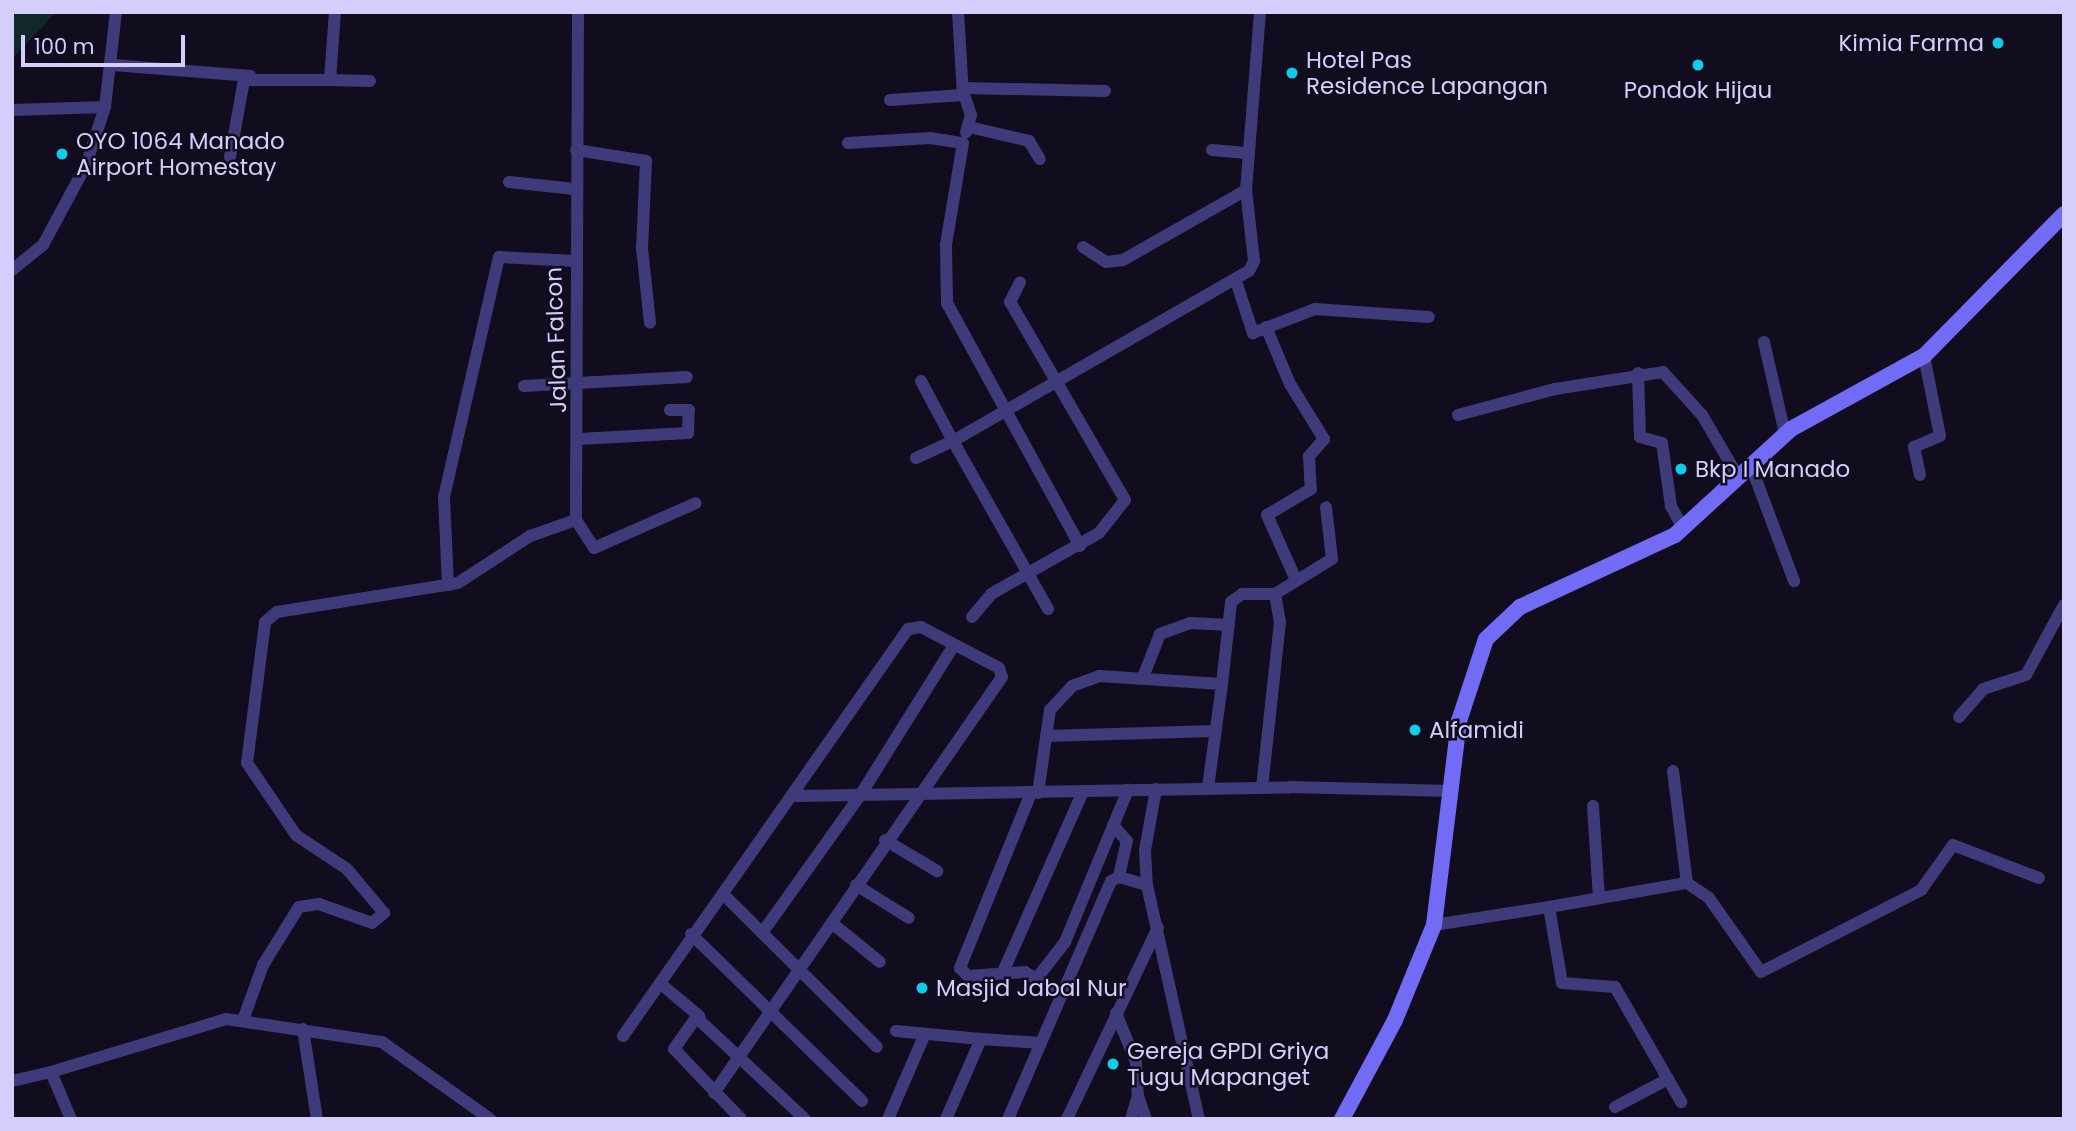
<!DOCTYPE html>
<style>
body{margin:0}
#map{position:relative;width:2076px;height:1131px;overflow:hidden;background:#110d1e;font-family:Poppins,sans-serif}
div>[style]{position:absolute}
.green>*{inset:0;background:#112828}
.minor>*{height:12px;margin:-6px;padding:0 6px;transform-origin:6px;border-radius:6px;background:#3f3b7a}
.secondary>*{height:16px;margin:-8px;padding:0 8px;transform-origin:8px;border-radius:8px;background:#726bf6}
.dots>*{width:19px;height:19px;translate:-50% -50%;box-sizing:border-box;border:4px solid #110d1e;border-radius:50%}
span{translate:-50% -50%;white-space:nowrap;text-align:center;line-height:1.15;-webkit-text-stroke:5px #110d1e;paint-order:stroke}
.poi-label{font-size:23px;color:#d4cefc}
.right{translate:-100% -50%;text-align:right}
.left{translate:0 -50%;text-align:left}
.street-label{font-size:23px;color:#d4cefc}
.frame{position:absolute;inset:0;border:14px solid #d4cefc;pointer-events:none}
.scale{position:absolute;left:21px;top:35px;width:164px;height:32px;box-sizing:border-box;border:4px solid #d4cefc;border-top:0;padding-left:9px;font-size:21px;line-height:24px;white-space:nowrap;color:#d4cefc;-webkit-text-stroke:5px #110d1e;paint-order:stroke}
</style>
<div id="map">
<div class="green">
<div style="clip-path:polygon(12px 12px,56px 12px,12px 59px)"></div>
</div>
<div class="minor">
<div style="left:578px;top:12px;width:508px;rotate:90.23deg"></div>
<div style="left:576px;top:520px;width:33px;rotate:57deg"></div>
<div style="left:594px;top:548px;width:111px;rotate:-23.8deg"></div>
<div style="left:113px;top:65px;width:138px;rotate:4.6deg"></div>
<div style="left:330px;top:80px;width:40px;rotate:1.4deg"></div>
<div style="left:964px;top:88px;width:141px;rotate:1.2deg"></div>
<div style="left:964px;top:94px;width:22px;rotate:72deg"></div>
<div style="left:971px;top:115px;width:18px;rotate:106deg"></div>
<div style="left:890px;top:100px;width:73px;rotate:-3.9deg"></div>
<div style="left:963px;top:95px;width:83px;rotate:-93.4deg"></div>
<div style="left:12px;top:110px;width:93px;rotate:-1.8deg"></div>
<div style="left:969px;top:127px;width:62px;rotate:13.1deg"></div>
<div style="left:1029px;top:141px;width:21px;rotate:59deg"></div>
<div style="left:848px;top:143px;width:82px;rotate:-3.5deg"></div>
<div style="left:930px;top:138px;width:33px;rotate:9deg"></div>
<div style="left:963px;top:143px;width:103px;rotate:99.5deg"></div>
<div style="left:946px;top:245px;width:58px;rotate:89deg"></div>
<div style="left:947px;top:303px;width:277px;rotate:61.3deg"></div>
<div style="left:576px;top:150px;width:71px;rotate:8.9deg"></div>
<div style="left:646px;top:161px;width:87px;rotate:92.6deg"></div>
<div style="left:642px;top:248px;width:75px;rotate:83.9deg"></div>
<div style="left:1212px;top:150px;width:37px;rotate:5deg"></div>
<div style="left:230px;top:157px;width:78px;rotate:-79.7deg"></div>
<div style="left:244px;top:80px;width:86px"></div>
<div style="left:330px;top:80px;width:68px;rotate:-85.8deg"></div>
<div style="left:509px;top:182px;width:66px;rotate:6.1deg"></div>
<div style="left:1083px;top:247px;width:27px;rotate:33deg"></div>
<div style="left:1106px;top:262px;width:17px;rotate:-7deg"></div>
<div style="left:1123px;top:260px;width:142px;rotate:-29.6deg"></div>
<div style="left:12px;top:270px;width:40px;rotate:-39deg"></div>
<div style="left:43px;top:245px;width:91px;rotate:-61.7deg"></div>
<div style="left:86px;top:165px;width:61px;rotate:-71.9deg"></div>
<div style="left:105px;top:107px;width:96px;rotate:-83.4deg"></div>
<div style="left:1236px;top:281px;width:55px;rotate:71.9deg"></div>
<div style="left:1253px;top:333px;width:66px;rotate:-21.2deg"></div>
<div style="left:1315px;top:309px;width:114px;rotate:4deg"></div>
<div style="left:1266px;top:327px;width:62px;rotate:67.2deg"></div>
<div style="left:1290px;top:384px;width:65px;rotate:58.3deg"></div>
<div style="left:1324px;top:439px;width:23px;rotate:131deg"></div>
<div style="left:1309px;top:456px;width:33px;rotate:87deg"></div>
<div style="left:1311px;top:489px;width:51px;rotate:149.4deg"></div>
<div style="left:1267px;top:515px;width:69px;rotate:66deg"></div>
<div style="left:1764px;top:342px;width:94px;rotate:77.1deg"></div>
<div style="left:1638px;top:373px;width:64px;rotate:88.2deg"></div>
<div style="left:1640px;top:437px;width:23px;rotate:15deg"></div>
<div style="left:1662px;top:443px;width:64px;rotate:81.9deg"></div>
<div style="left:1671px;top:506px;width:26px;rotate:62deg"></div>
<div style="left:921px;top:381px;width:68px;rotate:61.9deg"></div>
<div style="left:953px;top:441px;width:341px;rotate:-29.9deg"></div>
<div style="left:1249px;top:271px;width:11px;rotate:-63deg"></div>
<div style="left:1254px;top:261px;width:71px;rotate:-96.4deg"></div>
<div style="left:1246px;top:190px;width:179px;rotate:-85.5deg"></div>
<div style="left:524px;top:386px;width:163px;rotate:-3.2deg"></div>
<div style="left:1458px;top:415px;width:100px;rotate:-15deg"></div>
<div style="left:1555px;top:389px;width:109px;rotate:-8.9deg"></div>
<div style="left:1663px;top:372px;width:58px;rotate:47.8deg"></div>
<div style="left:1702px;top:415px;width:73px;rotate:59.6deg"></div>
<div style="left:579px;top:439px;width:109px;rotate:-3.2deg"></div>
<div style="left:688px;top:433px;width:23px;rotate:-88deg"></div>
<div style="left:689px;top:410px;width:19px;rotate:180deg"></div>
<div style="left:916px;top:458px;width:41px;rotate:-24.7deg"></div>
<div style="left:953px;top:441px;width:193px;rotate:60.5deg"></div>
<div style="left:1751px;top:466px;width:123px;rotate:69.5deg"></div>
<div style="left:1920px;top:475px;width:29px;rotate:-102deg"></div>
<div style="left:1914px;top:447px;width:28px;rotate:-23deg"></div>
<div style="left:1940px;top:436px;width:82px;rotate:-101.3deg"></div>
<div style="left:448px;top:585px;width:88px;rotate:-92.6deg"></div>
<div style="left:444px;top:497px;width:246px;rotate:-77.1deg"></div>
<div style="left:499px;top:257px;width:76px;rotate:3deg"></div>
<div style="left:1275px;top:594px;width:67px;rotate:-31.6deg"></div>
<div style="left:1332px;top:559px;width:52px;rotate:-96.6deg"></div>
<div style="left:972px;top:617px;width:30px;rotate:-50deg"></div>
<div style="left:991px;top:594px;width:124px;rotate:-29.5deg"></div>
<div style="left:1099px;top:533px;width:42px;rotate:-51.8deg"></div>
<div style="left:1125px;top:500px;width:229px;rotate:-120.1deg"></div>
<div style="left:1010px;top:302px;width:22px;rotate:-63deg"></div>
<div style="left:1143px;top:677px;width:46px;rotate:-68.4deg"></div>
<div style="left:1160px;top:634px;width:32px;rotate:-20deg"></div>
<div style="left:1190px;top:623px;width:39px;rotate:3deg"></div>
<div style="left:1222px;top:684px;width:82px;rotate:-83.7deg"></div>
<div style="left:1231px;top:602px;width:14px;rotate:-36deg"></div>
<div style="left:1242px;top:594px;width:33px"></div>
<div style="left:1275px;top:594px;width:28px;rotate:80deg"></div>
<div style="left:1280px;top:622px;width:166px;rotate:96.2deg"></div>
<div style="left:1959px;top:717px;width:37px;rotate:-49deg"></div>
<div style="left:1983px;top:689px;width:45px;rotate:-18deg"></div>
<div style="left:2026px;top:675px;width:80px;rotate:-61.5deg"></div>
<div style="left:1046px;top:736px;width:168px;rotate:-1.7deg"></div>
<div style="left:1673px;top:771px;width:113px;rotate:82.9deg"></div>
<div style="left:1156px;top:789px;width:62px;rotate:100.2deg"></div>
<div style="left:1145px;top:850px;width:35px;rotate:87deg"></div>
<div style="left:1147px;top:885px;width:240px;rotate:77.5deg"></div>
<div style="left:1031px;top:793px;width:189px;rotate:112.1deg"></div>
<div style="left:960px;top:968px;width:11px;rotate:45deg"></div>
<div style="left:968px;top:976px;width:57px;rotate:-4deg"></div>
<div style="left:1025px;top:972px;width:39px;rotate:32deg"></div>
<div style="left:1038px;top:793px;width:84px;rotate:-81.8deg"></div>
<div style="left:1050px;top:710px;width:33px;rotate:-47deg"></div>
<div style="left:1072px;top:686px;width:29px;rotate:-20deg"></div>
<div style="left:1099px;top:676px;width:123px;rotate:3.7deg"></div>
<div style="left:1222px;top:684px;width:104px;rotate:97.7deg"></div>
<div style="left:797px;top:796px;width:493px;rotate:-1deg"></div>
<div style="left:1290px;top:787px;width:162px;rotate:1.4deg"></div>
<div style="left:1593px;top:806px;width:92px;rotate:86.3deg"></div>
<div style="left:1113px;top:825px;width:21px;rotate:49deg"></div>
<div style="left:1127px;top:841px;width:37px;rotate:103deg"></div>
<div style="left:885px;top:840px;width:61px;rotate:30.8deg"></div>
<div style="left:856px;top:885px;width:62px;rotate:31.9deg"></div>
<div style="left:725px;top:896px;width:214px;rotate:44.8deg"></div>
<div style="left:1549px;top:907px;width:140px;rotate:-9.9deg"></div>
<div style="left:1687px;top:883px;width:27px;rotate:34deg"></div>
<div style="left:1709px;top:898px;width:90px;rotate:54.9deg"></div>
<div style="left:1761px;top:972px;width:180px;rotate:-27.1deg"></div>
<div style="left:1921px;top:890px;width:55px;rotate:-54.6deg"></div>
<div style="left:1953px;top:845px;width:92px;rotate:21deg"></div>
<div style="left:833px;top:924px;width:60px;rotate:39deg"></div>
<div style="left:1434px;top:925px;width:116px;rotate:-8.9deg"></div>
<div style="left:1549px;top:907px;width:77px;rotate:80.3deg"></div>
<div style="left:1562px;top:983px;width:53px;rotate:4.3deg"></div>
<div style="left:1615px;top:987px;width:133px;rotate:60.1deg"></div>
<div style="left:762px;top:933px;width:171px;rotate:-54.5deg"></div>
<div style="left:861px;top:794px;width:176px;rotate:-58deg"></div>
<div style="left:691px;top:934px;width:239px;rotate:44.3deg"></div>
<div style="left:1003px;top:972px;width:195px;rotate:-66.1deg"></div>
<div style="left:1037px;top:978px;width:46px;rotate:-52.1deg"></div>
<div style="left:1065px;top:942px;width:165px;rotate:-67.5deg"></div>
<div style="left:661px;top:984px;width:50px;rotate:40.1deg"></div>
<div style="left:1116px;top:1013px;width:53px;rotate:67.8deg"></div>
<div style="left:1136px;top:1062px;width:34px;rotate:87deg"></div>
<div style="left:1138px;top:1096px;width:24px;rotate:107deg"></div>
<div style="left:243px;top:1020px;width:59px;rotate:-70deg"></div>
<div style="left:263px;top:965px;width:68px;rotate:-58.2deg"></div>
<div style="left:299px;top:907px;width:20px;rotate:-9deg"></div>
<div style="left:319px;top:904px;width:56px;rotate:19.7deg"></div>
<div style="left:372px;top:923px;width:16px;rotate:-40deg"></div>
<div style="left:384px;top:913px;width:57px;rotate:-130.1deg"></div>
<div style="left:347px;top:869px;width:61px;rotate:-146.3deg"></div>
<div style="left:296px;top:835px;width:87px;rotate:-124.2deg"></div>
<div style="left:247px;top:763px;width:142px;rotate:-82.7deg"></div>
<div style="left:265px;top:622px;width:16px;rotate:-40deg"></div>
<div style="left:277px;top:612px;width:183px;rotate:-9.1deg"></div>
<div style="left:458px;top:583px;width:86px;rotate:-33.1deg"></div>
<div style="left:530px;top:536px;width:49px;rotate:-19.2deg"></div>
<div style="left:303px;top:1029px;width:91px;rotate:81.2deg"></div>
<div style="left:896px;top:1031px;width:85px;rotate:5.4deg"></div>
<div style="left:623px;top:1036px;width:497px;rotate:-55deg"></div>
<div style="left:908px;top:629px;width:13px;rotate:-9deg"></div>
<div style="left:921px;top:627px;width:88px;rotate:27.7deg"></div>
<div style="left:999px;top:668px;width:9px;rotate:72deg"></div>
<div style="left:1002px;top:677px;width:506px;rotate:124.7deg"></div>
<div style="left:12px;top:1081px;width:40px;rotate:-13deg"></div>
<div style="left:1138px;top:1096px;width:24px;rotate:71deg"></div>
<div style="left:1615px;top:1107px;width:60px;rotate:-27.8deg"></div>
<div style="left:71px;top:1119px;width:51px;rotate:-113.1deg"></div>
<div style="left:51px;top:1072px;width:183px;rotate:-16.8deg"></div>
<div style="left:226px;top:1019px;width:158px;rotate:8.4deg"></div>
<div style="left:382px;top:1042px;width:133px;rotate:35.5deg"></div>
<div style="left:741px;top:1119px;width:97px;rotate:-133.7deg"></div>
<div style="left:674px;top:1049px;width:39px;rotate:-55deg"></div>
<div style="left:696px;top:1017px;width:149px;rotate:43.1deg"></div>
<div style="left:888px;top:1119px;width:93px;rotate:-66.5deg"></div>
<div style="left:946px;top:1119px;width:87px;rotate:-66.4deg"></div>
<div style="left:981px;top:1039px;width:60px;rotate:3.8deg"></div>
<div style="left:1008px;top:1119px;width:259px;rotate:-66.6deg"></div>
<div style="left:1111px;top:881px;width:9px;rotate:-27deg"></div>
<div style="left:1119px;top:877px;width:29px;rotate:16deg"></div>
<div style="left:1067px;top:1119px;width:212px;rotate:-64.6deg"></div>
</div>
<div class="secondary">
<div style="left:1342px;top:1119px;width:112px;rotate:-61.8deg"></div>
<div style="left:1395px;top:1020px;width:103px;rotate:-67.7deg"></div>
<div style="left:1434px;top:925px;width:206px;rotate:-83deg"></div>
<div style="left:1459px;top:721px;width:86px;rotate:-71.8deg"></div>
<div style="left:1486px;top:639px;width:47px;rotate:-43.3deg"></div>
<div style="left:1520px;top:607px;width:171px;rotate:-24.9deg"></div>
<div style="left:1675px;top:535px;width:157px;rotate:-42.4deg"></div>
<div style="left:1791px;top:429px;width:152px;rotate:-28.8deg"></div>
<div style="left:1924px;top:356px;width:199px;rotate:-45.4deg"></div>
</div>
<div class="dots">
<div style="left:1998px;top:43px;background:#0ecde8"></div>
<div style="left:1698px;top:65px;background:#0ecde8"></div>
<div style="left:1292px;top:73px;background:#0ecde8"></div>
<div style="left:62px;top:154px;background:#0ecde8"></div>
<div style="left:1681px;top:469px;background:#0ecde8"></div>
<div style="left:1415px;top:730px;background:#0ecde8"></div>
<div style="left:922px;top:988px;background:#0ecde8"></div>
<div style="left:1113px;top:1064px;background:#0ecde8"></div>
</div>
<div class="poi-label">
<span class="right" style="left:1984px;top:43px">Kimia Farma</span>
<span class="left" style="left:1306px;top:73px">Hotel Pas<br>Residence Lapangan</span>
<span style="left:1698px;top:90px">Pondok Hijau</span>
<span class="left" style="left:76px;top:154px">OYO 1064 Manado<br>Airport Homestay</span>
<span class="left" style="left:1695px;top:469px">Bkp I Manado</span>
<span class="left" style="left:1429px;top:730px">Alfamidi</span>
<span class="left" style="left:936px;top:988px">Masjid Jabal Nur</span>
<span class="left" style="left:1127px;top:1064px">Gereja GPDI Griya<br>Tugu Mapanget</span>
</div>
<div class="street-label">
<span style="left:556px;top:340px;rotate:-92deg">Jalan Falcon</span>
</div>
<div class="frame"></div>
<div class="scale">100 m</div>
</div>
